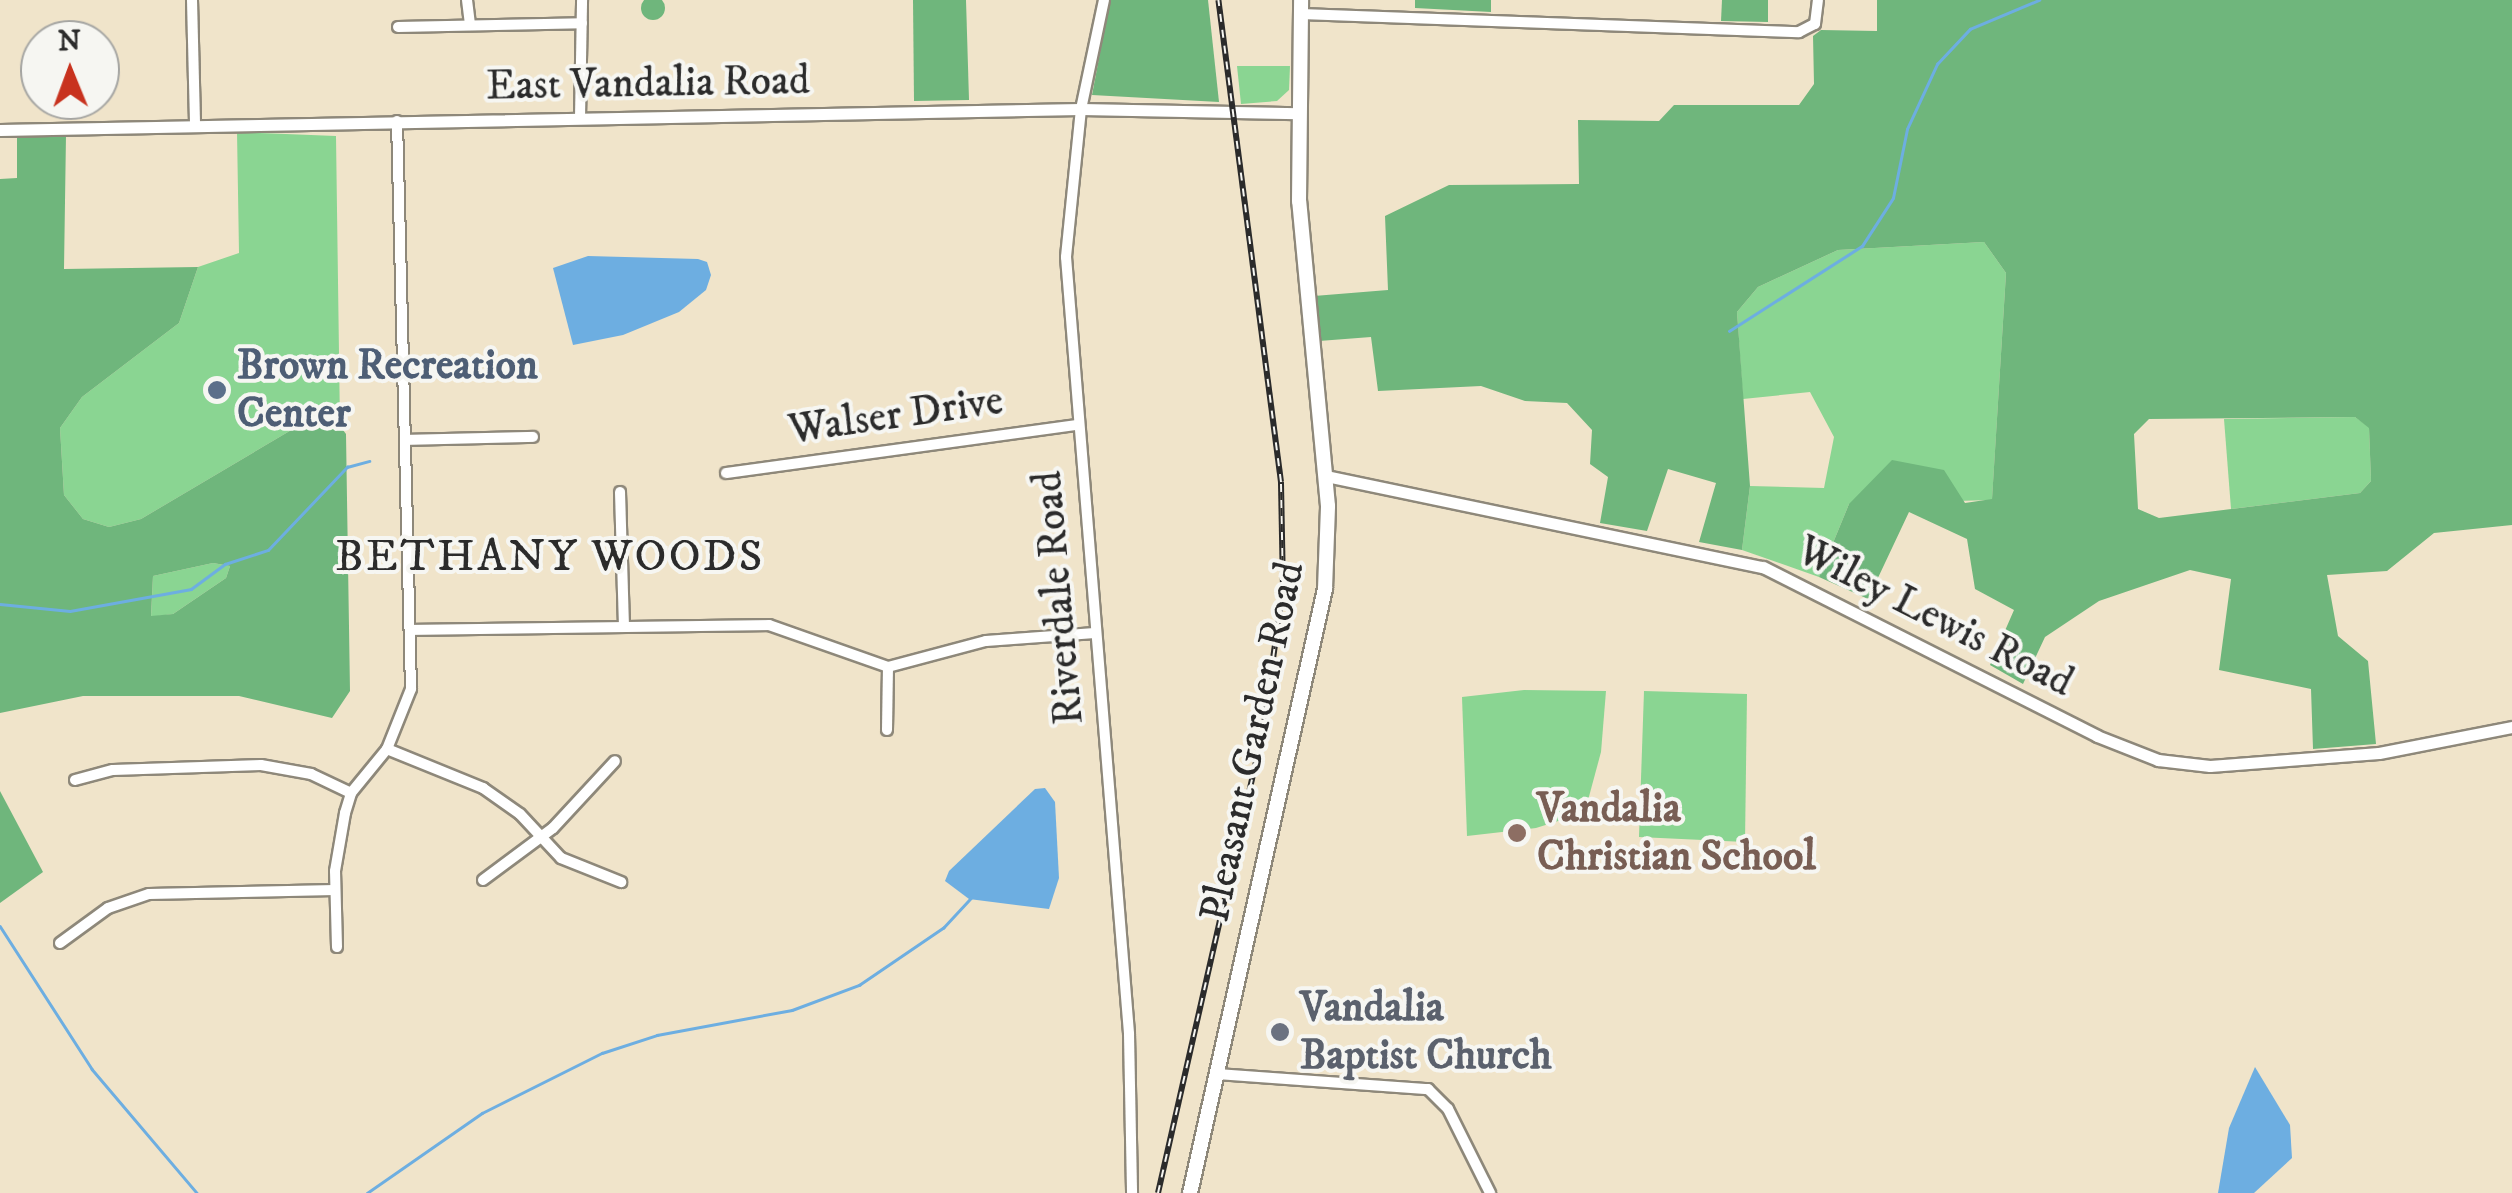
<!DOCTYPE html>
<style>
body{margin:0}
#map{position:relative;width:2512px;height:1193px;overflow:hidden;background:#f0e4ca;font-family:"IM FELL DW Pica",serif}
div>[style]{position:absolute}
.green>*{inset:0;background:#8ad592}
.forest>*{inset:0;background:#6fb67c}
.round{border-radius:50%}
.water>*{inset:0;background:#6daee1}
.stream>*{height:2.5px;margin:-1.25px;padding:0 1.25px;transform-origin:1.25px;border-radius:1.25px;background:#6daee1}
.roads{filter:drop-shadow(2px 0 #8e887a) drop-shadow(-2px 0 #8e887a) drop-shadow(0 2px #8e887a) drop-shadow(0 -2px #8e887a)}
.minor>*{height:10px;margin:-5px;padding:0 5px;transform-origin:5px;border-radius:5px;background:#fff}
.tertiary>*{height:11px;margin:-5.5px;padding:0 5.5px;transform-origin:5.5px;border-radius:5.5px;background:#fff}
.secondary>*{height:14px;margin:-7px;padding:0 7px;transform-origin:7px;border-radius:7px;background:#fff}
.rail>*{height:6px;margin-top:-3px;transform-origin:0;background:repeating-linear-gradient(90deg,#f6f6f2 0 8px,#2b2b2b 0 16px);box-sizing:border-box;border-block:2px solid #2b2b2b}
.dots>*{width:28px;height:28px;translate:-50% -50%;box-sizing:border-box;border:5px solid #f6f6f2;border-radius:50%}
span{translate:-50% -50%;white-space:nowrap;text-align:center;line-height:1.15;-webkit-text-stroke:8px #f6f6f2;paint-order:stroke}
.street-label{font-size:42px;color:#2b2b2b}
.service-label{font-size:42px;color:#4e5e75;font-weight:700}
.left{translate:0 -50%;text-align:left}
.education-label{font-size:42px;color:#785e54;font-weight:700}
.worship-label{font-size:42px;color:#5b616d;font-weight:700}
.neighbourhood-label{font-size:45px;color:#2b2b2b;letter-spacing:2.5px}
.north{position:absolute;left:20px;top:20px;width:100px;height:100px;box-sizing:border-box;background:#f6f6f2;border:2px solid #a5a5a2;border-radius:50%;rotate:359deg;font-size:28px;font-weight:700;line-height:40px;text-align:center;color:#2b2b2b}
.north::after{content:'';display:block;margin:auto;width:35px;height:45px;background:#c8321e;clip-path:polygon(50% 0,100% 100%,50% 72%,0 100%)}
</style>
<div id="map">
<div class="green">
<div style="clip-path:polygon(1237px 66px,1290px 66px,1289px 90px,1277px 101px,1241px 104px)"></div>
<div style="clip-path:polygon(237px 132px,336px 136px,340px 426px,293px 429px,141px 519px,109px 527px,83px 519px,64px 495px,60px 428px,82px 397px,179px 323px,198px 267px,239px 253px)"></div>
<div style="clip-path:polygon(1984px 242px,2006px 273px,1992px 500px,1849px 504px,1819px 577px,1742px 550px,1750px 486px,1824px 488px,1834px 437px,1810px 392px,1743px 399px,1737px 312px,1758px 287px,1838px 250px)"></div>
<div style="clip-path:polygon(2355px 417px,2369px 427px,2371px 481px,2360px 493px,2231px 509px,2224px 419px)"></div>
<div style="clip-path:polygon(213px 563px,230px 566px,226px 578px,173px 614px,151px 617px,153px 576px)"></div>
<div style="clip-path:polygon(1524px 690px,1606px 691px,1601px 752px,1587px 804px,1571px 817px,1536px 828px,1467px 836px,1462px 697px)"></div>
<div style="clip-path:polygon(1644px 691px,1747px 694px,1745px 842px,1639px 837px)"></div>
</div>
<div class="forest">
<div class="round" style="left:641px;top:-4px;width:24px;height:24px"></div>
<div style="clip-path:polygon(913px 0,966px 0,969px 100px,914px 101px)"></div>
<div style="clip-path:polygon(1110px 0,1208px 0,1219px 102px,1092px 95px)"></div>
<div style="clip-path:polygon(1415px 0,1491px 0,1491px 12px,1415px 8px)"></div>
<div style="clip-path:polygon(1722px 0,1768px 0,1768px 22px,1721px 21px)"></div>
<div style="clip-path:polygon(evenodd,1877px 0,2512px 0,2512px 525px,2434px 533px,2387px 571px,2327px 575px,2338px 636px,2368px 661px,2376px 744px,2313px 749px,2311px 689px,2219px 670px,2231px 579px,2190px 570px,2099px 601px,2045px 637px,2023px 684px,1990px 665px,2014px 610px,1975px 589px,1967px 539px,1909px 512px,1868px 599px,1819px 577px,1849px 504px,1892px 460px,1944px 470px,1965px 503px,1992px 499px,2006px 273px,1984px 242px,1838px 250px,1758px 287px,1737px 312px,1750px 486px,1742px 550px,1699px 542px,1716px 483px,1668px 469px,1647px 531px,1600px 523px,1608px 477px,1590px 464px,1592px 430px,1567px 403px,1525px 401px,1481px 386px,1378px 391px,1371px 337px,1319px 341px,1314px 296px,1388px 290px,1385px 216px,1449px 185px,1579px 184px,1578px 120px,1659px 121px,1674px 105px,1799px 105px,1814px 84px,1813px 36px,1821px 30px,1877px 31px,1877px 0,2355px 417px,2369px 428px,2371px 481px,2360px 493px,2159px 518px,2138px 509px,2134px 434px,2149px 419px,2355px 417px)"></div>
<div style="clip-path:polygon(evenodd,66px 135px,64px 269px,198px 267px,179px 323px,82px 397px,60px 428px,64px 495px,83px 519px,109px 527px,141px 519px,293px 429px,340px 426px,346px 434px,350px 691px,332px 718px,239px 696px,83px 696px,0 713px,0 179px,17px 178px,17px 136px,66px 135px,213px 563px,230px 566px,226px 578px,173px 614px,151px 616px,153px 576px,213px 563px)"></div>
<div style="clip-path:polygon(0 791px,43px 872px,0 903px)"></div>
</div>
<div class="water">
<div style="clip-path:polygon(588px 256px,698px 259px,707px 262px,711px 275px,706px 290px,679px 312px,623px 335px,573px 345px,553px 268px)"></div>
<div style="clip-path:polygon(1035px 789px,1045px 788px,1055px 802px,1059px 878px,1049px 909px,969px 899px,945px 881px,949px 871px)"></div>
<div style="clip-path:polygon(2255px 1067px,2290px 1125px,2292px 1158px,2254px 1193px,2218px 1193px,2229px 1128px)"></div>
</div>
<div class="stream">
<div style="left:1729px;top:331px;width:158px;rotate:-32.6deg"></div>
<div style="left:1862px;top:246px;width:57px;rotate:-57.1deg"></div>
<div style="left:1893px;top:198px;width:70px;rotate:-78.5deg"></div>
<div style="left:1907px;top:129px;width:72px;rotate:-65.2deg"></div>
<div style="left:1937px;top:64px;width:48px;rotate:-46.7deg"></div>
<div style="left:1970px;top:29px;width:75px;rotate:-22.8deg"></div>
<div style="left:0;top:604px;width:70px;rotate:5.7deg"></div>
<div style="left:70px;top:611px;width:123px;rotate:-10.3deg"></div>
<div style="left:191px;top:589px;width:42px;rotate:-36.3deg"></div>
<div style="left:225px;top:564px;width:45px;rotate:-18deg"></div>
<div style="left:268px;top:550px;width:115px;rotate:-46.4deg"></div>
<div style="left:347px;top:467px;width:23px;rotate:-15deg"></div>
<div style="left:0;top:926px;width:170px;rotate:57.2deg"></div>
<div style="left:92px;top:1069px;width:162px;rotate:49.7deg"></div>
<div style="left:367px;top:1193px;width:140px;rotate:-34.8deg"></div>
<div style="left:482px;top:1113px;width:134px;rotate:-26.6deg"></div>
<div style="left:602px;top:1053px;width:58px;rotate:-18.1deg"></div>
<div style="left:657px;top:1035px;width:137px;rotate:-10.5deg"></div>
<div style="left:792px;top:1010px;width:72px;rotate:-20.5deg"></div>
<div style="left:859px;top:985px;width:102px;rotate:-34.2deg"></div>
<div style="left:943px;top:928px;width:41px;rotate:-47deg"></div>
</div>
<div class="roads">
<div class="minor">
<div style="left:192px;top:0;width:124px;rotate:88.6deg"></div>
<div style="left:467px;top:0;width:25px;rotate:83deg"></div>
<div style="left:1104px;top:0;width:111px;rotate:101.9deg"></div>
<div style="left:1081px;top:109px;width:149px;rotate:95.8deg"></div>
<div style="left:1066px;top:257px;width:780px;rotate:85.36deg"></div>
<div style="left:1129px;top:1034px;width:159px;rotate:88.9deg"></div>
<div style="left:1301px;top:14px;width:498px;rotate:2.1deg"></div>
<div style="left:1799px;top:32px;width:18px;rotate:-27deg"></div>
<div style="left:1815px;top:24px;width:24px;rotate:-83deg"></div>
<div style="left:398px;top:27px;width:184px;rotate:-1.2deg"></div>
<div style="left:580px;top:118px;width:118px;rotate:-89deg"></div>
<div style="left:407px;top:440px;width:126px;rotate:-1.4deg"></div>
<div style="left:726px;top:473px;width:353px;rotate:-7.8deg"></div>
<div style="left:620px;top:492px;width:131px;rotate:88.3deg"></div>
<div style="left:411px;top:630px;width:358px;rotate:-0.8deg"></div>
<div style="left:769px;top:625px;width:126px;rotate:19.4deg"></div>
<div style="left:888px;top:667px;width:101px;rotate:-14.9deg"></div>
<div style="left:986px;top:641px;width:109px;rotate:-4.2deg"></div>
<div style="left:887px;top:730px;width:63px;rotate:-89.1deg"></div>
<div style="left:387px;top:749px;width:104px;rotate:22.1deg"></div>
<div style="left:483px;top:788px;width:45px;rotate:35.1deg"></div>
<div style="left:520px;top:814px;width:60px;rotate:47deg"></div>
<div style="left:561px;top:858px;width:65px;rotate:21.8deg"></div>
<div style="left:75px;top:780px;width:39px;rotate:-15deg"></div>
<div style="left:113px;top:770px;width:148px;rotate:-1.9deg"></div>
<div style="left:261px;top:765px;width:51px;rotate:10.2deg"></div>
<div style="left:311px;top:774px;width:44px;rotate:25.4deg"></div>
<div style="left:483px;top:880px;width:87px;rotate:-36.6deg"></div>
<div style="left:553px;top:828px;width:91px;rotate:-47.2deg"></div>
<div style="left:60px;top:943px;width:59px;rotate:-36.1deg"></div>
<div style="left:108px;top:908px;width:43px;rotate:-18.9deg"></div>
<div style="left:149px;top:894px;width:186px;rotate:-1.2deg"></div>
<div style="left:337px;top:947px;width:76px;rotate:-91.5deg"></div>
<div style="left:335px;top:871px;width:59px;rotate:-80.2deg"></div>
<div style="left:345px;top:813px;width:21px;rotate:-73deg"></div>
<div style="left:351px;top:793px;width:57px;rotate:-50.7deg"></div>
<div style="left:387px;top:749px;width:65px;rotate:-68.2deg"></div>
<div style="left:411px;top:689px;width:568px;rotate:-91.41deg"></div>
<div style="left:1217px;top:1074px;width:212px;rotate:4.1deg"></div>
<div style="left:1428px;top:1089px;width:28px;rotate:45deg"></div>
<div style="left:1448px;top:1109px;width:94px;rotate:63.4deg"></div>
</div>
<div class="tertiary">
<div style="left:0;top:130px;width:1081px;rotate:-1.11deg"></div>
<div style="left:1081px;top:109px;width:217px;rotate:1.1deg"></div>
<div style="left:1326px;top:476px;width:446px;rotate:11.8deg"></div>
<div style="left:1763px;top:567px;width:374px;rotate:26.8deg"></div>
<div style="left:2097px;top:736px;width:66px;rotate:21.5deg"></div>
<div style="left:2158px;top:760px;width:52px;rotate:6.6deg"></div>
<div style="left:2210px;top:766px;width:169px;rotate:-4.4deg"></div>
<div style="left:2379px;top:753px;width:136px;rotate:-11.1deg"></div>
</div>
<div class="secondary">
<div style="left:1190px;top:1193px;width:619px;rotate:-77.4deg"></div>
<div style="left:1325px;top:589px;width:83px;rotate:-87.9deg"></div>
<div style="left:1328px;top:506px;width:306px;rotate:-95.4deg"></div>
<div style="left:1299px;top:201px;width:201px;rotate:-89.4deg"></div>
</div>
</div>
<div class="rail">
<div style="left:1158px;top:1193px;width:469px;rotate:-77.2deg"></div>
<div style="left:1262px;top:736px;width:149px;rotate:-81.9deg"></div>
<div style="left:1283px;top:588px;width:106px;rotate:-91.1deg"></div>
<div style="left:1281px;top:482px;width:486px;rotate:-97.4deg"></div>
</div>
<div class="dots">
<div style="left:217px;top:390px;background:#5c6f8a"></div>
<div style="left:1517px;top:833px;background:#8d6e63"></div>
<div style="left:1280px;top:1032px;background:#6b7280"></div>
</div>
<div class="street-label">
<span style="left:648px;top:84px;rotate:-1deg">East Vandalia Road</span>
<span style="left:896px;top:416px;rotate:-8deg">Walser Drive</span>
<span style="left:1059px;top:598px;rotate:-95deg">Riverdale Road</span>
<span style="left:1935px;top:617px;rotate:27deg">Wiley Lewis Road</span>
<span style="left:1253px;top:742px;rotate:-78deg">Pleasant Garden Road</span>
</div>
<div class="service-label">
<span class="left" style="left:237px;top:390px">Brown Recreation<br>Center</span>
</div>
<div class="education-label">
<span class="left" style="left:1537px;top:833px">Vandalia<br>Christian School</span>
</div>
<div class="worship-label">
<span class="left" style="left:1300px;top:1032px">Vandalia<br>Baptist Church</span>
</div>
<div class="neighbourhood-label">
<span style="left:550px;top:558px">BETHANY WOODS</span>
</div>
<div class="north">N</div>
</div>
